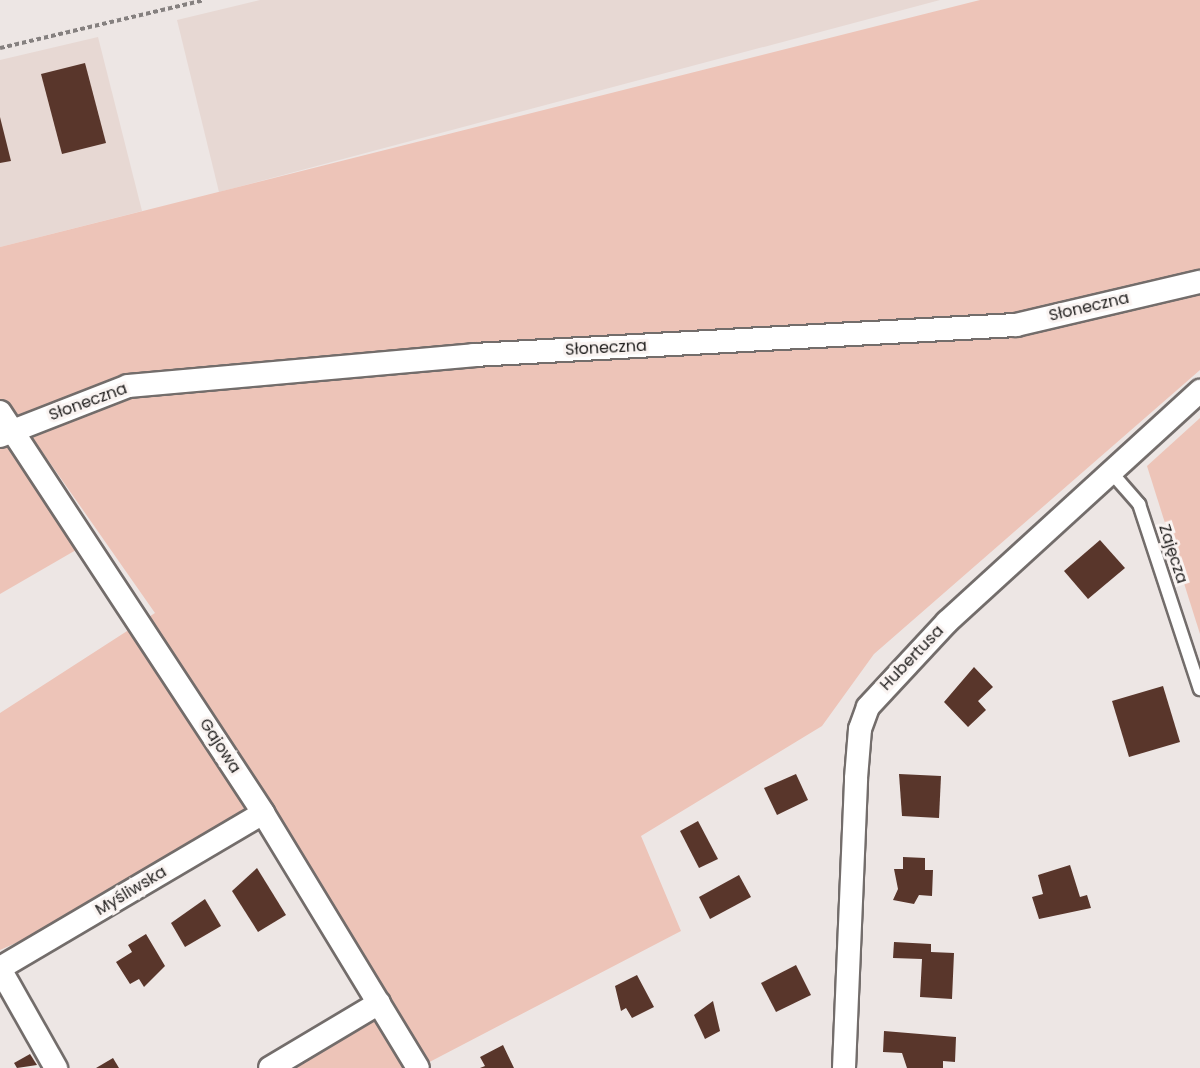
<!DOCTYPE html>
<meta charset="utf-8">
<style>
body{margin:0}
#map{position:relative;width:1200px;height:1068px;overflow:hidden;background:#ede6e4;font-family:Poppins,sans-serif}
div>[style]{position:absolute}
.built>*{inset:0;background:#e7d8d3}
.green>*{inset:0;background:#edc4b8}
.building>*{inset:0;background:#59362b}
.path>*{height:4px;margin-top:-2px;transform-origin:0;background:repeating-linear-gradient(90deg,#85807f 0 4.5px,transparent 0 7.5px)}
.roads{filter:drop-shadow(2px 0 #736d6b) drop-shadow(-2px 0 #736d6b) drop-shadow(0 2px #736d6b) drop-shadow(0 -2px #736d6b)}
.service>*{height:12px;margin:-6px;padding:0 6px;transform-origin:6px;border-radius:6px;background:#fff}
.minor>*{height:22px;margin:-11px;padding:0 11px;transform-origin:11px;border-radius:11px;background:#fff}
span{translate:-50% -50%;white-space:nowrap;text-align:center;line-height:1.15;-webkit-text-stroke:6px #faf4f2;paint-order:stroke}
.street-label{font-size:16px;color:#232120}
</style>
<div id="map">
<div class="built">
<div style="clip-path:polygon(260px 0,940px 0,219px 192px,177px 20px)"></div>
<div style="clip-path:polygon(98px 37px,142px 211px,0 247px,0 60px)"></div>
</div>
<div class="green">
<div style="clip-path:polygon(980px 0,1200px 0,1200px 370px,874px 654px,822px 726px,641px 836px,681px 931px,418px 1068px,270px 1068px,378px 1003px,266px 805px,120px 897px,0 950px,0 713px,155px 613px,13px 410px,0 415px,0 247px)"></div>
<div style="clip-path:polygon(1200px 418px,1200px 634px,1147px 466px)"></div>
<div style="clip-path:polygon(7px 442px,75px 541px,76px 550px,0 594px,0 444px)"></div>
</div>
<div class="building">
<div style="clip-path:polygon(85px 63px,106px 143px,62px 154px,41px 74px)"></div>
<div style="clip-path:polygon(0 117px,11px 161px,0 163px)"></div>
<div style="clip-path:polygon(1100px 540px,1125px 568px,1088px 599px,1064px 571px)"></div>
<div style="clip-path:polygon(974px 667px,993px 687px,978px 701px,986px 710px,968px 727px,944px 702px)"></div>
<div style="clip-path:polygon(1163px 686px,1180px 742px,1129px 757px,1112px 701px)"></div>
<div style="clip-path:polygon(796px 774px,808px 800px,777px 815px,764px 788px)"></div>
<div style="clip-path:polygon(899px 774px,941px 776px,939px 818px,902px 816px)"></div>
<div style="clip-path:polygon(698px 821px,718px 859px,699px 868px,680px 831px)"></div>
<div style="clip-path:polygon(903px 857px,925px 858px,925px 870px,933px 870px,932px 896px,919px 895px,914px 904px,893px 900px,898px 889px,894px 869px,903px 869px)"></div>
<div style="clip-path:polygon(1070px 865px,1080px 897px,1087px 895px,1091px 908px,1039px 919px,1032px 897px,1043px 894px,1038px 875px)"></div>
<div style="clip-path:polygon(257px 868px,286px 915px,258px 932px,232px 891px)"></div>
<div style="clip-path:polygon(739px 875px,751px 897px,710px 919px,699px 897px)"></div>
<div style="clip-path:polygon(205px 899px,221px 926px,185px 947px,171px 923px)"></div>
<div style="clip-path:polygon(146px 934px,165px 966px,144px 987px,139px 979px,130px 984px,116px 962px,132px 952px,128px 945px)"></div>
<div style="clip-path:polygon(894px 942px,931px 944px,931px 952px,954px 953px,952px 999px,920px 997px,922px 959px,893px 958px)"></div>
<div style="clip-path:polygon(796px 965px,811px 995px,776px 1012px,761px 983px)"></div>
<div style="clip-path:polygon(637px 975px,654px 1007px,632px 1018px,626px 1008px,621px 1011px,615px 986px)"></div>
<div style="clip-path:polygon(713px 1001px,720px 1031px,705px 1039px,694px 1015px)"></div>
<div style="clip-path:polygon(884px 1031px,956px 1037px,955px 1062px,943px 1061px,943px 1068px,907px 1068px,902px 1053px,883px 1052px)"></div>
<div style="clip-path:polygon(503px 1045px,514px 1068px,480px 1068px,485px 1066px,480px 1057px)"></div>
<div style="clip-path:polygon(30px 1054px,37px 1065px,17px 1068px,14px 1063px)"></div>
<div style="clip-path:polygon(113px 1058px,119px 1068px,96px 1068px)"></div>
</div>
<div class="path">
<div style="left:0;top:48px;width:210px;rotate:-13.2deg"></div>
</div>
<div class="roads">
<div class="service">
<div style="left:1111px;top:472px;width:43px;rotate:48.8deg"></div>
<div style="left:1139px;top:504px;width:195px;rotate:71.8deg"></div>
</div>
<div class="minor">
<div style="left:0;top:412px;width:480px;rotate:56.7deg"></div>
<div style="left:263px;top:813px;width:298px;rotate:58.7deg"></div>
<div style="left:0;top:436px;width:137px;rotate:-21.3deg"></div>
<div style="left:128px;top:386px;width:347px;rotate:-5.1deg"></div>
<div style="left:474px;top:355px;width:543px;rotate:-3.17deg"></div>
<div style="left:1016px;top:325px;width:189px;rotate:-13.2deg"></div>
<div style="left:0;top:968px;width:305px;rotate:-30.5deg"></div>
<div style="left:0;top:969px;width:114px;rotate:60.5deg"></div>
<div style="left:270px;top:1068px;width:127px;rotate:-30.8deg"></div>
<div style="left:844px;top:1068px;width:290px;rotate:-87.6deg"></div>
<div style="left:856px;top:778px;width:49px;rotate:-85.3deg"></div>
<div style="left:860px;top:729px;width:23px;rotate:-70deg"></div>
<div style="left:868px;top:707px;width:116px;rotate:-47.1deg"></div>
<div style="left:947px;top:622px;width:343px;rotate:-42.4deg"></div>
</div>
</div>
<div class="street-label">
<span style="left:1089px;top:307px;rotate:-13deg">Słoneczna</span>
<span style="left:606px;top:348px;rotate:-3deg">Słoneczna</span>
<span style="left:88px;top:402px;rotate:-20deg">Słoneczna</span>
<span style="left:1173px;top:554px;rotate:72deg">Zajęcza</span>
<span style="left:912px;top:658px;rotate:-46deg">Hubertusa</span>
<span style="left:220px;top:746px;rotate:57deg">Gajowa</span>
<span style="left:131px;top:891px;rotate:-31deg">Myśliwska</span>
</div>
</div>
